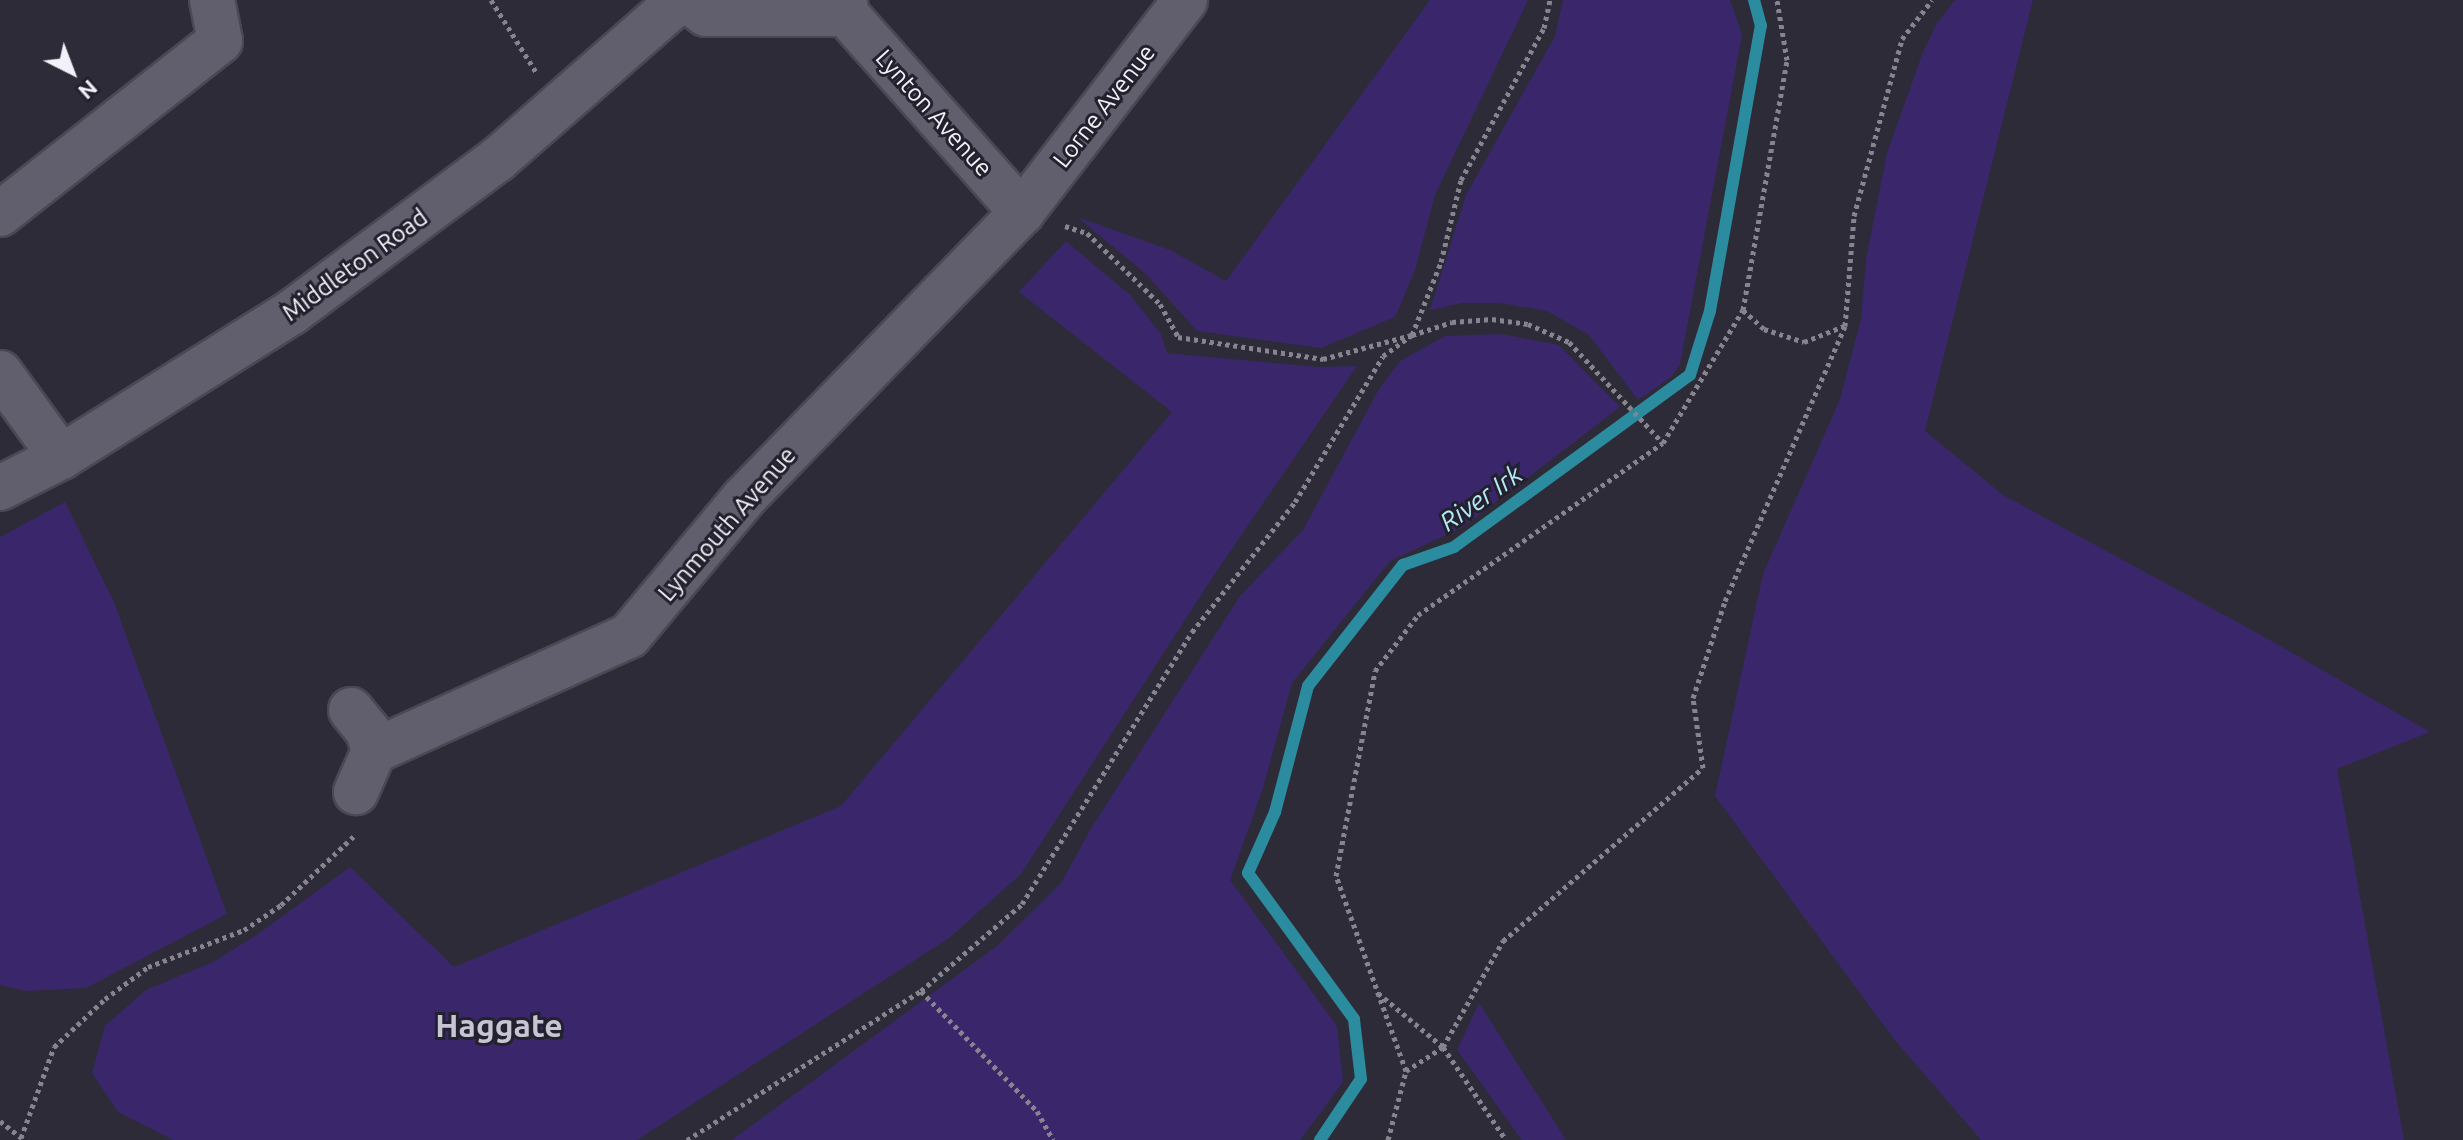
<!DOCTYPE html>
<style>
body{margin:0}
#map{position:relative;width:2463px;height:1140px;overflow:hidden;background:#2d2b37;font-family:Ubuntu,sans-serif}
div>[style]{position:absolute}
.green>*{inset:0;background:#3a276b}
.stream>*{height:12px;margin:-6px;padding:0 6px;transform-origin:6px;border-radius:6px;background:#2b8ca0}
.path>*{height:5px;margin-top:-2.5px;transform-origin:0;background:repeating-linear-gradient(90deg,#86858f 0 4px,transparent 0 8px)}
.roads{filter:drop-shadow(2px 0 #4a4853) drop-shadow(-2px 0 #4a4853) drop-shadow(0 2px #4a4853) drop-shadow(0 -2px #4a4853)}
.minor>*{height:44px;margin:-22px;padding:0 22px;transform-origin:22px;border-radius:22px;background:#615f6e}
.secondary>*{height:44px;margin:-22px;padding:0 22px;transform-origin:22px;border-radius:22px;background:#615f6e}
span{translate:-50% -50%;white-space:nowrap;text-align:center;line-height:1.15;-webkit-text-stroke:6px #23212d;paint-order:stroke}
.street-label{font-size:24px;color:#f2f1f9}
.water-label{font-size:26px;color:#b4eaf7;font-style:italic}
.district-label{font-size:32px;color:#c7c5d5;font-weight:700}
.north{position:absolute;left:32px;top:32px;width:80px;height:80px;-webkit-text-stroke:6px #23212d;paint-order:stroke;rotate:138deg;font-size:22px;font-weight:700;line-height:32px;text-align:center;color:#f2f1f9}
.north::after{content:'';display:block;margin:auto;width:28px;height:36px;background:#f2f1f9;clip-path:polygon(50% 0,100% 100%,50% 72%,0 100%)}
</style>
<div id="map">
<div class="green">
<div style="clip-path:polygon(1430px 0,1528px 0,1435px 195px,1415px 270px,1395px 317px,1321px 348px,1197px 331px,1144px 272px,1077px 217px,1170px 250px,1226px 281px)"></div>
<div style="clip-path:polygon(1563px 0,1730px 0,1742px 35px,1680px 364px,1671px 377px,1638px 400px,1589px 335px,1547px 311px,1500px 303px,1462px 303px,1430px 310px,1466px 195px,1555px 36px)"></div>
<div style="clip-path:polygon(1955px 0,2033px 0,1925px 431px,2003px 495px,2261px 635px,2430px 732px,2337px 769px,2404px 1140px,1981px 1140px,1893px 1038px,1715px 796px,1763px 574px,1840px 399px,1861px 319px,1866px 259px,1887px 153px,1923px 52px,1937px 23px)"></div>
<div style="clip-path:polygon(1066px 241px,1130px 295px,1161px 334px,1167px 353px,1317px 367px,1357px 366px,1214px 575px,1021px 874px,949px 938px,637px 1140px,173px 1140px,118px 1112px,92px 1073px,105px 1026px,146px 990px,213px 962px,258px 934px,350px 867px,454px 967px,841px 806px,1172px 412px,1019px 292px)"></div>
<div style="clip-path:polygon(1501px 334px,1559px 345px,1620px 407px,1463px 527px,1390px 561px,1292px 683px,1262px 791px,1230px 880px,1337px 1026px,1343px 1082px,1300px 1140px,732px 1140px,997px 946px,1061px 883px,1090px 830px,1240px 596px,1303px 530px,1379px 389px,1400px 361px,1445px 336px)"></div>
<div style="clip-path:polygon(65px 502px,114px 602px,227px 914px,86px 988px,26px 991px,0 985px,0 537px)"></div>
<div style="clip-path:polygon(1479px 1003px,1566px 1140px,1522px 1140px,1457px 1050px)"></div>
</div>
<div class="stream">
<div style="left:1320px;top:1140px;width:73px;rotate:-56.1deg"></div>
<div style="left:1361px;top:1079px;width:60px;rotate:-96.7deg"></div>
<div style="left:1354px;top:1019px;width:180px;rotate:-126deg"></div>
<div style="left:1248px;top:873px;width:67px;rotate:-66.1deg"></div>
<div style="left:1275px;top:812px;width:130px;rotate:-75.3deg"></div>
<div style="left:1308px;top:686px;width:154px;rotate:-51.9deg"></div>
<div style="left:1403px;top:565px;width:54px;rotate:-19.4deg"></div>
<div style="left:1454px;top:547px;width:292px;rotate:-36.1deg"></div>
<div style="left:1690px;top:375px;width:67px;rotate:-72.6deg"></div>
<div style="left:1710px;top:311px;width:290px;rotate:-79.9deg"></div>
<div style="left:1761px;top:26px;width:27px;rotate:-105deg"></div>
</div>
<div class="path">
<div style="left:491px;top:0;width:85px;rotate:58deg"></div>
<div style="left:1065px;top:226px;width:23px;rotate:18deg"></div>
<div style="left:1087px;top:233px;width:102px;rotate:44.2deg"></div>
<div style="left:1160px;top:304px;width:38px;rotate:61deg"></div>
<div style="left:1178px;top:337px;width:147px;rotate:8.6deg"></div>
<div style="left:1323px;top:359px;width:92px;rotate:-15.1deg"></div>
<div style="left:1412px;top:335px;width:79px;rotate:-68.3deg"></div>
<div style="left:1441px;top:262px;width:84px;rotate:-76.3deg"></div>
<div style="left:1461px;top:180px;width:173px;rotate:-61.4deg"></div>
<div style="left:1544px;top:28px;width:29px;rotate:-78deg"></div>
<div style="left:1743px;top:310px;width:28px;rotate:42deg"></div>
<div style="left:1764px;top:329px;width:42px;rotate:18deg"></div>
<div style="left:1804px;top:342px;width:43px;rotate:-21.8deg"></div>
<div style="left:921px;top:991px;width:167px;rotate:46deg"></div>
<div style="left:1037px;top:1111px;width:33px;rotate:61deg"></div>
<div style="left:1378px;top:993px;width:85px;rotate:39.7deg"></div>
<div style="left:1443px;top:1047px;width:112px;rotate:55.9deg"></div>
<div style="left:1406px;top:1071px;width:44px;rotate:-33deg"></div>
<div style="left:1443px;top:1047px;width:122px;rotate:-60.5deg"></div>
<div style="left:1503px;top:941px;width:264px;rotate:-40.9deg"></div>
<div style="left:1703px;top:768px;width:71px;rotate:-98.1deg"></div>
<div style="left:1693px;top:698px;width:102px;rotate:-71.7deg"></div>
<div style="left:1725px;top:601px;width:300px;rotate:-66.4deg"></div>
<div style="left:1845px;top:326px;width:110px;rotate:-85.3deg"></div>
<div style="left:1854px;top:216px;width:183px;rotate:-74.8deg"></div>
<div style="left:1902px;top:39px;width:49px;rotate:-52.4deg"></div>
<div style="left:0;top:1121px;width:29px;rotate:38deg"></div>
<div style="left:21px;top:1138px;width:97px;rotate:-70.1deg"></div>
<div style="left:54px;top:1047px;width:70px;rotate:-43.3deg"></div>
<div style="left:105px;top:999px;width:54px;rotate:-36.7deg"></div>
<div style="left:148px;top:967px;width:103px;rotate:-21.1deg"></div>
<div style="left:244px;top:930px;width:45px;rotate:-34deg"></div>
<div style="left:281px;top:905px;width:102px;rotate:-43.4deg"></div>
<div style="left:687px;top:1140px;width:277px;rotate:-32.5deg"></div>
<div style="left:921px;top:991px;width:133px;rotate:-40.7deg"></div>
<div style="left:1022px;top:904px;width:321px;rotate:-58deg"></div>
<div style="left:1192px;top:632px;width:166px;rotate:-51.6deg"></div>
<div style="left:1295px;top:502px;width:170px;rotate:-58.9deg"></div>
<div style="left:1383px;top:356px;width:36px;rotate:-36deg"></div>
<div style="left:1412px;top:335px;width:42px;rotate:-18deg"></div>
<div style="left:1452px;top:322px;width:40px;rotate:-4.3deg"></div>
<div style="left:1492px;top:319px;width:36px;rotate:8deg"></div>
<div style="left:1528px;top:324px;width:45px;rotate:23.7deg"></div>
<div style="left:1569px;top:342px;width:138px;rotate:47.1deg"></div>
<div style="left:1388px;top:1140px;width:71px;rotate:-75.4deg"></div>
<div style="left:1406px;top:1071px;width:207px;rotate:-109.7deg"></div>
<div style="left:1336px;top:876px;width:209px;rotate:-79.2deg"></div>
<div style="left:1375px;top:671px;width:71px;rotate:-52.5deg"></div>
<div style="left:1418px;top:615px;width:299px;rotate:-35.1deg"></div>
<div style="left:1663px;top:443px;width:155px;rotate:-59deg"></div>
<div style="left:1743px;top:310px;width:254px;rotate:-80deg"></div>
<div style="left:1787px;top:60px;width:61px;rotate:-99.5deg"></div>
</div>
<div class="roads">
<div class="minor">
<div style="left:687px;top:0;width:24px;rotate:36deg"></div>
<div style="left:706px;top:14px;width:140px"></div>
<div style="left:845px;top:0;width:14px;rotate:86deg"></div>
<div style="left:846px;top:14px;width:265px;rotate:48.4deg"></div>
<div style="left:0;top:214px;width:280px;rotate:-38.2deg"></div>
<div style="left:220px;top:41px;width:42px;rotate:-101deg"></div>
<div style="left:0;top:373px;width:104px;rotate:54deg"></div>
<div style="left:351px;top:710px;width:27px;rotate:51deg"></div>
<div style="left:368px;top:731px;width:21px;rotate:73deg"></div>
<div style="left:374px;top:751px;width:45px;rotate:113.7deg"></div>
<div style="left:374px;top:751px;width:280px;rotate:-24.3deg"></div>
<div style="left:629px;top:636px;width:178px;rotate:-50.2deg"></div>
<div style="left:743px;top:499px;width:400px;rotate:-45.8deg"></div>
<div style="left:1022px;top:212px;width:267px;rotate:-52.4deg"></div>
</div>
<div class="secondary">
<div style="left:0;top:488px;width:68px;rotate:-26.9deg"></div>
<div style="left:61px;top:457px;width:273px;rotate:-32.1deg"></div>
<div style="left:292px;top:312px;width:255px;rotate:-36.6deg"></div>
<div style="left:497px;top:160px;width:243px;rotate:-41.2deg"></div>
</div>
</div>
<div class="street-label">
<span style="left:1104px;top:106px;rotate:-52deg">Lorne Avenue</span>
<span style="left:934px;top:113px;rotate:48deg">Lynton Avenue</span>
<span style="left:355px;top:265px;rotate:-36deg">Middleton Road</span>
<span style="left:727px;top:524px;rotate:-49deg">Lynmouth Avenue</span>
</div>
<div class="water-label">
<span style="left:1481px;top:498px;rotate:-35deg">River Irk</span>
</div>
<div class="district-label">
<span style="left:499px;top:1025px">Haggate</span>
</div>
<div class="north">N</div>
</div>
